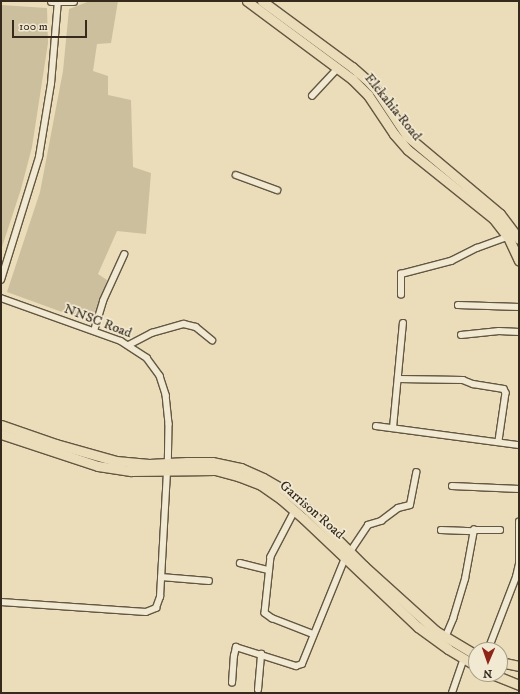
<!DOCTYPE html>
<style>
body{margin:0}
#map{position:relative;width:520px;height:694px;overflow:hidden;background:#ebddb9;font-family:"IM FELL DW Pica",serif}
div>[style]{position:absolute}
.green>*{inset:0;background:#ccbf9e}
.roads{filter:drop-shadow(1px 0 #625743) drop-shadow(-1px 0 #625743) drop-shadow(0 1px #625743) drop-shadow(0 -1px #625743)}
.minor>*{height:5.5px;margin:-2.75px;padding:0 2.75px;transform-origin:2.75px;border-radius:2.75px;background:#f2e9d2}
.tertiary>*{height:7px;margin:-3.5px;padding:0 3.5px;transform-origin:3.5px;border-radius:3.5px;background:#f2e9d2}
.primary>*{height:9px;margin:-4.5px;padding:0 4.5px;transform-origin:4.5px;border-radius:4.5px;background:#ebddb9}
span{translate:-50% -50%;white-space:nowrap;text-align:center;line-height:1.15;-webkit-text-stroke:3.5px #f2e9d2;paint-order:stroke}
.street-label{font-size:14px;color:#352a1c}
.frame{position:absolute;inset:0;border:2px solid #352a1c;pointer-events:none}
.north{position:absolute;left:468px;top:642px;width:40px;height:40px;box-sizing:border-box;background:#f2e9d2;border:1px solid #a69d89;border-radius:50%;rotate:182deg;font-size:11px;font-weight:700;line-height:16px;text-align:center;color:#352a1c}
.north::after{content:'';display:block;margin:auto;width:14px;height:18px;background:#8f2418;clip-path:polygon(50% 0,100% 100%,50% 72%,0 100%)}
.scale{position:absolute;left:12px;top:20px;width:75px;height:18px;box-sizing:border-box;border:2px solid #352a1c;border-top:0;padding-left:5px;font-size:12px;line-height:14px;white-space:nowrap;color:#352a1c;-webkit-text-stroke:3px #f2e9d2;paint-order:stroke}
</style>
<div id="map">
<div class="green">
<div style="clip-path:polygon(90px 1px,118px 1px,111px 43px,97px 44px,93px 71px,108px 76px,108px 95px,131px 100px,133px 167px,151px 173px,146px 234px,117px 231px,98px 274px,107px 280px,95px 324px,7px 292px,40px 192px,63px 71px,69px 9px)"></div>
<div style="clip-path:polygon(1px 5px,47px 8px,48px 43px,32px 147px,21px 189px,1px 250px)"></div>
</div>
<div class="roads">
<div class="minor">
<div style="left:312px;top:96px;width:38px;rotate:-47deg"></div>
<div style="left:236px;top:175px;width:44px;rotate:20.1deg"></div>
<div style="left:1px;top:280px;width:129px;rotate:-72.8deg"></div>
<div style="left:39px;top:157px;width:74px;rotate:-80.7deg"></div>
<div style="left:51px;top:84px;width:83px;rotate:-85.2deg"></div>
<div style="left:401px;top:295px;width:21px;rotate:-90deg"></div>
<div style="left:401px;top:274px;width:52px;rotate:-14.6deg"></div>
<div style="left:451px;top:261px;width:29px;rotate:-27deg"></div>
<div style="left:477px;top:248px;width:33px;rotate:-20deg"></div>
<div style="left:1px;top:298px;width:127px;rotate:19.7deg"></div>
<div style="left:121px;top:341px;width:31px;rotate:33deg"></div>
<div style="left:147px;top:358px;width:22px;rotate:54deg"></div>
<div style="left:160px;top:376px;width:20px;rotate:72deg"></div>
<div style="left:166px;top:395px;width:29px;rotate:84deg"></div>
<div style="left:169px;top:424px;width:39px;rotate:91deg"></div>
<div style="left:458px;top:305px;width:61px;rotate:1.9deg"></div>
<div style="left:94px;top:331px;width:31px;rotate:-73deg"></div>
<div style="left:103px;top:301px;width:51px;rotate:-65.5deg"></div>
<div style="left:461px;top:335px;width:38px;rotate:-6deg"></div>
<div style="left:499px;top:331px;width:20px;rotate:3deg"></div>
<div style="left:129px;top:345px;width:26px;rotate:-28deg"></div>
<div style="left:152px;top:333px;width:33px;rotate:-16deg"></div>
<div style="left:184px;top:324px;width:12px;rotate:14deg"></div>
<div style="left:196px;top:327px;width:21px;rotate:39deg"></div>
<div style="left:399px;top:379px;width:64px;rotate:0.9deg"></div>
<div style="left:463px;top:380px;width:11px;rotate:22deg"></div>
<div style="left:473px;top:384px;width:31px;rotate:9deg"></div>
<div style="left:504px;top:389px;width:4px;rotate:63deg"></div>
<div style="left:506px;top:393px;width:49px;rotate:98.3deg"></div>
<div style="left:376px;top:426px;width:144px;rotate:7.6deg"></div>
<div style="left:393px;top:428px;width:105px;rotate:-84.6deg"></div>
<div style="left:452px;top:486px;width:67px;rotate:2.6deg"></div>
<div style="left:295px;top:511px;width:52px;rotate:117.6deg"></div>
<div style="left:271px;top:557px;width:56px;rotate:96.1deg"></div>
<div style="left:265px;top:613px;width:9px;rotate:36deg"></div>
<div style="left:272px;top:618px;width:44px;rotate:21.3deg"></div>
<div style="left:441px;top:530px;width:32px;rotate:2deg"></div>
<div style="left:350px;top:552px;width:32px;rotate:-56deg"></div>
<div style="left:368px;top:525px;width:14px;rotate:-17deg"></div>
<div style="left:381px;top:521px;width:21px;rotate:-37deg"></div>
<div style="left:398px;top:508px;width:12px;rotate:-14deg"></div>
<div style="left:410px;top:505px;width:33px;rotate:-79deg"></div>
<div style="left:240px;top:563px;width:30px;rotate:14deg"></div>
<div style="left:161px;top:577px;width:48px;rotate:4.8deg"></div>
<div style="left:1px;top:602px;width:145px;rotate:3.9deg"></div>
<div style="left:146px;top:612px;width:11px;rotate:-22deg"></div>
<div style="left:156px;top:608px;width:12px;rotate:-70deg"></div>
<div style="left:160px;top:597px;width:125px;rotate:-86.8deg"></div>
<div style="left:445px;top:638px;width:21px;rotate:-67deg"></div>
<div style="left:453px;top:619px;width:42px;rotate:-73.3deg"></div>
<div style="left:465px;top:579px;width:50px;rotate:-79.6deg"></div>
<div style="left:474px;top:530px;width:26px"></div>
<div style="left:488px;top:650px;width:78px;rotate:-69deg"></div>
<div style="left:516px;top:577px;width:13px;rotate:-77deg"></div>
<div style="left:519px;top:564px;width:42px;rotate:-90deg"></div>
<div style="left:232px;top:683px;width:27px;rotate:-86deg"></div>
<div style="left:234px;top:656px;width:9px;rotate:-77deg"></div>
<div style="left:236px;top:647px;width:63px;rotate:17.6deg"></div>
<div style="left:296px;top:666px;width:6px;rotate:-18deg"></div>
<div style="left:302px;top:664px;width:114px;rotate:-67.9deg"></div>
<div style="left:258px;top:690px;width:36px;rotate:-85deg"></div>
<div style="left:452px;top:693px;width:36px;rotate:-71deg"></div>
</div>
<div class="tertiary">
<div style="left:51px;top:1px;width:22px"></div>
</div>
<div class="primary">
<div style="left:247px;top:1px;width:131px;rotate:36.6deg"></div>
<div style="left:352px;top:79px;width:23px;rotate:45deg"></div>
<div style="left:368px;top:95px;width:47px;rotate:56.3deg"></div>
<div style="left:394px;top:134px;width:21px;rotate:49deg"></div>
<div style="left:408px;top:150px;width:109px;rotate:38.7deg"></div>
<div style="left:493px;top:218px;width:24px;rotate:52deg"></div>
<div style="left:508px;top:237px;width:26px;rotate:65deg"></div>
<div style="left:262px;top:1px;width:112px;rotate:36.3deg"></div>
<div style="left:352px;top:67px;width:18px;rotate:41deg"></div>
<div style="left:366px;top:79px;width:16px;rotate:47deg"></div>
<div style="left:377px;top:91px;width:54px;rotate:56.3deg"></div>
<div style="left:407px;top:136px;width:121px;rotate:40deg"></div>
<div style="left:500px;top:214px;width:31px;rotate:53deg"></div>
<div style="left:1px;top:425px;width:58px;rotate:19.1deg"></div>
<div style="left:56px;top:444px;width:62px;rotate:15.8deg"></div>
<div style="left:116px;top:461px;width:33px;rotate:5deg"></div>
<div style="left:149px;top:464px;width:38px;rotate:-3deg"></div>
<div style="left:187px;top:462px;width:25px"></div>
<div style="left:212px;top:462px;width:30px;rotate:12deg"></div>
<div style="left:241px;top:468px;width:24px;rotate:24deg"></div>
<div style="left:263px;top:478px;width:24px;rotate:30deg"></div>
<div style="left:284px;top:490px;width:31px;rotate:40deg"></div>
<div style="left:308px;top:510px;width:79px;rotate:45deg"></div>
<div style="left:364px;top:566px;width:97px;rotate:42.1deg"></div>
<div style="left:436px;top:631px;width:47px;rotate:31deg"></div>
<div style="left:1px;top:434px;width:102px;rotate:18.3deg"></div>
<div style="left:98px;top:466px;width:33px;rotate:9deg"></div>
<div style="left:131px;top:471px;width:84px;rotate:-0.7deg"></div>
<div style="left:215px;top:470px;width:24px;rotate:15deg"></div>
<div style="left:238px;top:476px;width:25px;rotate:21deg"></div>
<div style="left:261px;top:485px;width:24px;rotate:35deg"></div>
<div style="left:281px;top:499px;width:30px;rotate:41deg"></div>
<div style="left:304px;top:519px;width:157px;rotate:43.5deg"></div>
<div style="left:418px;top:627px;width:37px;rotate:36deg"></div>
<div style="left:448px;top:649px;width:33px;rotate:31deg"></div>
<div style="left:500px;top:662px;width:19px;rotate:12deg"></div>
<div style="left:492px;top:674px;width:29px;rotate:22deg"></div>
</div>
</div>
<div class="street-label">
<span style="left:393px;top:107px;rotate:51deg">Elekahia Road</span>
<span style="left:98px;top:321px;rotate:21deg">NNSC Road</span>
<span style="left:312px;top:510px;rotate:41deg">Garrison Road</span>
</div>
<div class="frame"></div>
<div class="north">N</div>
<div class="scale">100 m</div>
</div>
